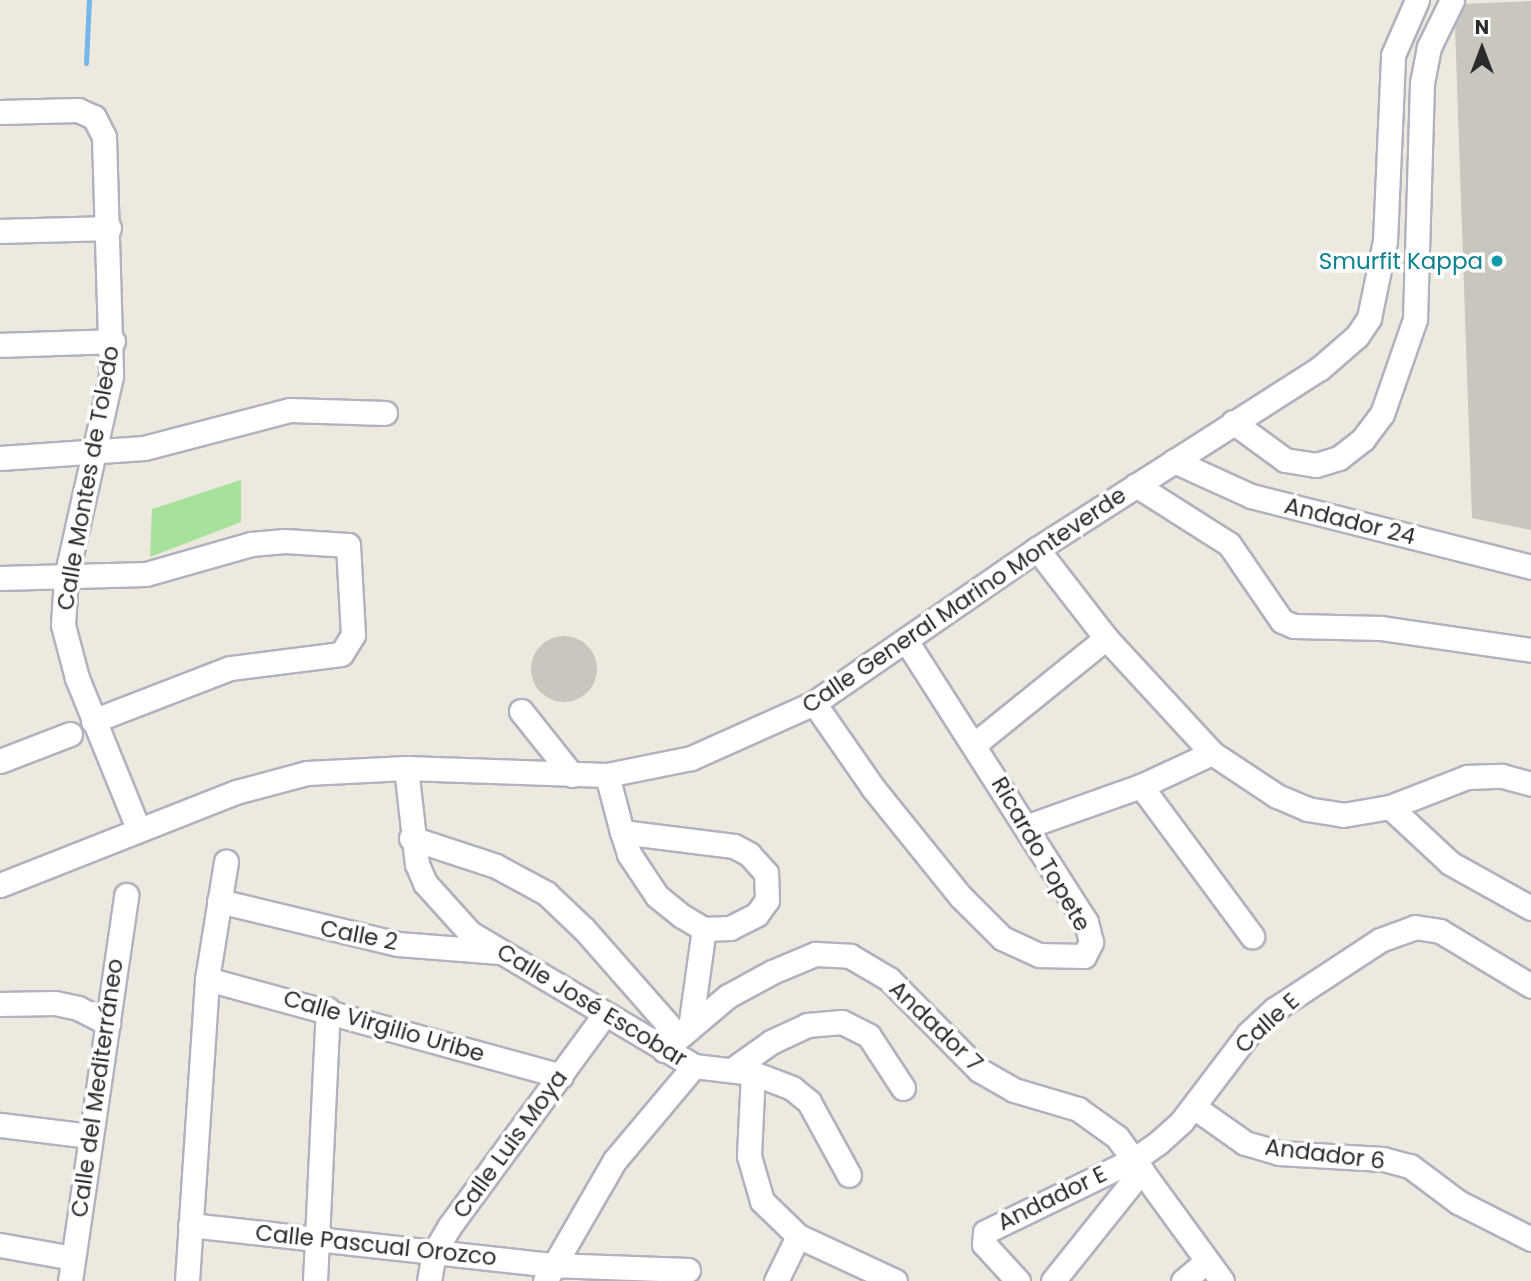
<!DOCTYPE html>
<meta charset="utf-8">
<style>
body{margin:0}
#map{position:relative;width:1531px;height:1281px;overflow:hidden;background:#ede9de;font-family:Poppins,sans-serif}
div>[style]{position:absolute}
.green>*{inset:0;background:#a7e29c}
.stream>*{height:5px;margin:-2.5px;padding:0 2.5px;transform-origin:2.5px;border-radius:2.5px;background:#74b6ec}
.building>*{inset:0;background:#c8c6bd}
.round{border-radius:50%}
.roads{filter:drop-shadow(2px 0 #b1b1bf) drop-shadow(-2px 0 #b1b1bf) drop-shadow(0 2px #b1b1bf) drop-shadow(0 -2px #b1b1bf)}
.minor>*{height:23px;margin:-11.5px;padding:0 11.5px;transform-origin:11.5px;border-radius:11.5px;background:#fff}
.dots>*{width:19px;height:19px;translate:-50% -50%;box-sizing:border-box;border:4px solid #fff;border-radius:50%}
span{translate:-50% -50%;white-space:nowrap;text-align:center;line-height:1.15;-webkit-text-stroke:7px #fff;paint-order:stroke}
.culture-label{font-size:23px;color:#0d838f}
.right{translate:-100% -50%;text-align:right}
.street-label{font-size:23px;color:#2b2b2b}
.north{position:absolute;left:1447px;top:14px;width:70px;height:70px;-webkit-text-stroke:5px #fff;paint-order:stroke;rotate:0deg;font-size:19px;font-weight:700;line-height:28px;text-align:center;color:#2b2b2b}
.north::after{content:'';display:block;margin:auto;width:24px;height:32px;background:#2b2b2b;clip-path:polygon(50% 0,100% 100%,50% 72%,0 100%)}
</style>
<div id="map">
<div class="green">
<div style="clip-path:polygon(241px 480px,241px 522px,150px 557px,152px 509px)"></div>
</div>
<div class="stream">
<div style="left:86px;top:63px;width:63px;rotate:-87.3deg"></div>
</div>
<div class="building">
<div style="clip-path:polygon(1531px 1px,1531px 530px,1472px 518px,1455px 26px,1465px 4px)"></div>
<div class="round" style="left:531px;top:636px;width:66px;height:66px"></div>
</div>
<div class="roads">
<div class="minor">
<div style="left:0;top:112px;width:78px;rotate:-1.5deg"></div>
<div style="left:78px;top:110px;width:17px;rotate:24deg"></div>
<div style="left:94px;top:117px;width:22px;rotate:63deg"></div>
<div style="left:104px;top:137px;width:239px;rotate:88.3deg"></div>
<div style="left:111px;top:376px;width:207px;rotate:102.6deg"></div>
<div style="left:66px;top:578px;width:47px;rotate:93.7deg"></div>
<div style="left:63px;top:625px;width:55px;rotate:75.2deg"></div>
<div style="left:77px;top:678px;width:162px;rotate:67.9deg"></div>
<div style="left:0;top:231px;width:109px;rotate:-1.6deg"></div>
<div style="left:0;top:345px;width:113px;rotate:-2deg"></div>
<div style="left:1233px;top:422px;width:64px;rotate:36.2deg"></div>
<div style="left:1285px;top:460px;width:31px;rotate:9deg"></div>
<div style="left:1316px;top:465px;width:24px;rotate:-17deg"></div>
<div style="left:1339px;top:458px;width:31px;rotate:-38deg"></div>
<div style="left:1363px;top:439px;width:31px;rotate:-53deg"></div>
<div style="left:1382px;top:414px;width:101px;rotate:-70.8deg"></div>
<div style="left:1415px;top:319px;width:236px;rotate:-88.3deg"></div>
<div style="left:1422px;top:83px;width:37px;rotate:-79deg"></div>
<div style="left:1429px;top:47px;width:52px;rotate:-63.9deg"></div>
<div style="left:0;top:458px;width:144px;rotate:-4deg"></div>
<div style="left:144px;top:448px;width:151px;rotate:-14.6deg"></div>
<div style="left:290px;top:410px;width:95px;rotate:1.8deg"></div>
<div style="left:1174px;top:461px;width:85px;rotate:24.4deg"></div>
<div style="left:1251px;top:496px;width:289px;rotate:14.2deg"></div>
<div style="left:1136px;top:485px;width:110px;rotate:32.4deg"></div>
<div style="left:1229px;top:544px;width:93px;rotate:55.5deg"></div>
<div style="left:1282px;top:621px;width:13px;rotate:23deg"></div>
<div style="left:1294px;top:626px;width:87px;rotate:1.3deg"></div>
<div style="left:1381px;top:628px;width:152px;rotate:8.3deg"></div>
<div style="left:1037px;top:549px;width:113px;rotate:52.2deg"></div>
<div style="left:1106px;top:638px;width:156px;rotate:47.3deg"></div>
<div style="left:1212px;top:753px;width:78px;rotate:33.5deg"></div>
<div style="left:1277px;top:796px;width:33px;rotate:23deg"></div>
<div style="left:1307px;top:809px;width:36px;rotate:9deg"></div>
<div style="left:1343px;top:815px;width:48px;rotate:-9.7deg"></div>
<div style="left:1390px;top:807px;width:83px;rotate:-21.3deg"></div>
<div style="left:1467px;top:777px;width:35px;rotate:-2deg"></div>
<div style="left:1502px;top:776px;width:30px;rotate:15deg"></div>
<div style="left:0;top:578px;width:146px;rotate:-1.6deg"></div>
<div style="left:146px;top:574px;width:109px;rotate:-15.9deg"></div>
<div style="left:251px;top:544px;width:34px;rotate:-5deg"></div>
<div style="left:285px;top:541px;width:63px;rotate:3.6deg"></div>
<div style="left:348px;top:545px;width:90px;rotate:86.8deg"></div>
<div style="left:353px;top:635px;width:22px;rotate:122deg"></div>
<div style="left:341px;top:654px;width:112px;rotate:172.8deg"></div>
<div style="left:230px;top:668px;width:147px;rotate:158.9deg"></div>
<div style="left:814px;top:703px;width:103px;rotate:55.2deg"></div>
<div style="left:873px;top:788px;width:139px;rotate:51.1deg"></div>
<div style="left:960px;top:896px;width:59px;rotate:45deg"></div>
<div style="left:1002px;top:938px;width:41px;rotate:24.7deg"></div>
<div style="left:1039px;top:955px;width:45px;rotate:1.3deg"></div>
<div style="left:1084px;top:956px;width:16px;rotate:-63deg"></div>
<div style="left:1091px;top:942px;width:21px;rotate:-104deg"></div>
<div style="left:1086px;top:922px;width:334px;rotate:-122.6deg"></div>
<div style="left:521px;top:711px;width:82px;rotate:51.4deg"></div>
<div style="left:976px;top:743px;width:167px;rotate:-38.9deg"></div>
<div style="left:0;top:761px;width:75px;rotate:-21.1deg"></div>
<div style="left:406px;top:768px;width:97px;rotate:83.5deg"></div>
<div style="left:417px;top:864px;width:21px;rotate:67deg"></div>
<div style="left:425px;top:883px;width:67px;rotate:48deg"></div>
<div style="left:470px;top:933px;width:261px;rotate:30.7deg"></div>
<div style="left:694px;top:1066px;width:59px;rotate:6.8deg"></div>
<div style="left:753px;top:1073px;width:42px;rotate:21deg"></div>
<div style="left:792px;top:1088px;width:22px;rotate:39deg"></div>
<div style="left:809px;top:1102px;width:83px;rotate:61.3deg"></div>
<div style="left:607px;top:775px;width:59px;rotate:75.3deg"></div>
<div style="left:622px;top:832px;width:23px;rotate:72deg"></div>
<div style="left:629px;top:854px;width:50px;rotate:56.3deg"></div>
<div style="left:657px;top:896px;width:32px;rotate:39deg"></div>
<div style="left:682px;top:916px;width:26px;rotate:31deg"></div>
<div style="left:704px;top:929px;width:26px;rotate:-2deg"></div>
<div style="left:730px;top:928px;width:30px;rotate:-27deg"></div>
<div style="left:757px;top:914px;width:17px;rotate:-54deg"></div>
<div style="left:767px;top:900px;width:27px;rotate:-92deg"></div>
<div style="left:766px;top:873px;width:25px;rotate:-132deg"></div>
<div style="left:749px;top:854px;width:17px;rotate:-152deg"></div>
<div style="left:734px;top:846px;width:113px;rotate:-172.9deg"></div>
<div style="left:1141px;top:786px;width:187px;rotate:53.5deg"></div>
<div style="left:1390px;top:807px;width:82px;rotate:43deg"></div>
<div style="left:1450px;top:863px;width:93px;rotate:29.1deg"></div>
<div style="left:1028px;top:826px;width:120px;rotate:-19.5deg"></div>
<div style="left:1141px;top:786px;width:78px;rotate:-24.9deg"></div>
<div style="left:411px;top:838px;width:89px;rotate:18.2deg"></div>
<div style="left:496px;top:866px;width:57px;rotate:28.4deg"></div>
<div style="left:546px;top:893px;width:52px;rotate:43.5deg"></div>
<div style="left:584px;top:929px;width:142px;rotate:48.7deg"></div>
<div style="left:0;top:885px;width:254px;rotate:-21.5deg"></div>
<div style="left:236px;top:792px;width:73px;rotate:-15deg"></div>
<div style="left:307px;top:773px;width:99px;rotate:-2.9deg"></div>
<div style="left:406px;top:768px;width:201px;rotate:2deg"></div>
<div style="left:607px;top:775px;width:86px;rotate:-11.4deg"></div>
<div style="left:691px;top:758px;width:135px;rotate:-24.1deg"></div>
<div style="left:814px;top:703px;width:271px;rotate:-34.6deg"></div>
<div style="left:1037px;top:549px;width:335px;rotate:-32.6deg"></div>
<div style="left:1319px;top:369px;width:50px;rotate:-41deg"></div>
<div style="left:1357px;top:336px;width:22px;rotate:-56deg"></div>
<div style="left:1369px;top:318px;width:79px;rotate:-78.3deg"></div>
<div style="left:1385px;top:241px;width:186px;rotate:-87.5deg"></div>
<div style="left:1393px;top:55px;width:60px;rotate:-66.4deg"></div>
<div style="left:219px;top:901px;width:184px;rotate:13.5deg"></div>
<div style="left:398px;top:944px;width:102px;rotate:4.5deg"></div>
<div style="left:207px;top:979px;width:367px;rotate:15.3deg"></div>
<div style="left:0;top:1004px;width:55px;rotate:-1deg"></div>
<div style="left:55px;top:1003px;width:24px;rotate:12deg"></div>
<div style="left:78px;top:1008px;width:34px;rotate:27deg"></div>
<div style="left:690px;top:1028px;width:100px;rotate:-82deg"></div>
<div style="left:664px;top:1050px;width:84px;rotate:-40.2deg"></div>
<div style="left:728px;top:996px;width:50px;rotate:-28.6deg"></div>
<div style="left:772px;top:972px;width:47px;rotate:-22.7deg"></div>
<div style="left:815px;top:954px;width:35px;rotate:3deg"></div>
<div style="left:850px;top:956px;width:45px;rotate:30.5deg"></div>
<div style="left:889px;top:979px;width:128px;rotate:45.3deg"></div>
<div style="left:979px;top:1070px;width:40px;rotate:29.7deg"></div>
<div style="left:1014px;top:1090px;width:67px;rotate:16.5deg"></div>
<div style="left:1078px;top:1109px;width:48px;rotate:35.7deg"></div>
<div style="left:1117px;top:1137px;width:178px;rotate:53.9deg"></div>
<div style="left:733px;top:1069px;width:47px;rotate:-35.4deg"></div>
<div style="left:771px;top:1042px;width:40px;rotate:-25deg"></div>
<div style="left:807px;top:1025px;width:35px;rotate:-5deg"></div>
<div style="left:842px;top:1022px;width:30px;rotate:27deg"></div>
<div style="left:869px;top:1036px;width:62px;rotate:56.8deg"></div>
<div style="left:753px;top:1073px;width:83px;rotate:92.8deg"></div>
<div style="left:749px;top:1156px;width:47px;rotate:73.9deg"></div>
<div style="left:762px;top:1201px;width:50px;rotate:44.2deg"></div>
<div style="left:798px;top:1236px;width:107px;rotate:24.9deg"></div>
<div style="left:1194px;top:1107px;width:62px;rotate:35.2deg"></div>
<div style="left:1245px;top:1143px;width:35px;rotate:16deg"></div>
<div style="left:1279px;top:1153px;width:104px;rotate:3.3deg"></div>
<div style="left:1383px;top:1159px;width:28px;rotate:15deg"></div>
<div style="left:1410px;top:1166px;width:60px;rotate:36.9deg"></div>
<div style="left:1458px;top:1202px;width:82px;rotate:26.9deg"></div>
<div style="left:0;top:1125px;width:91px;rotate:7deg"></div>
<div style="left:190px;top:1225px;width:363px;rotate:6.3deg"></div>
<div style="left:551px;top:1265px;width:137px;rotate:2.1deg"></div>
<div style="left:0;top:1245px;width:74px;rotate:10.1deg"></div>
<div style="left:70px;top:1281px;width:390px;rotate:-81.7deg"></div>
<div style="left:187px;top:1281px;width:303px;rotate:-86.2deg"></div>
<div style="left:207px;top:979px;width:119px;rotate:-80.8deg"></div>
<div style="left:315px;top:1281px;width:272px;rotate:-87.3deg"></div>
<div style="left:429px;top:1281px;width:28px;rotate:-80deg"></div>
<div style="left:434px;top:1253px;width:30px;rotate:-60deg"></div>
<div style="left:449px;top:1227px;width:264px;rotate:-53.8deg"></div>
<div style="left:545px;top:1281px;width:140px;rotate:-60deg"></div>
<div style="left:615px;top:1160px;width:123px;rotate:-50deg"></div>
<div style="left:776px;top:1281px;width:50px;rotate:-63.9deg"></div>
<div style="left:1018px;top:1281px;width:50px;rotate:-132.6deg"></div>
<div style="left:984px;top:1244px;width:12px;rotate:-85deg"></div>
<div style="left:985px;top:1232px;width:167px;rotate:-26deg"></div>
<div style="left:1135px;top:1159px;width:29px;rotate:-35deg"></div>
<div style="left:1159px;top:1142px;width:31px;rotate:-42deg"></div>
<div style="left:1182px;top:1121px;width:109px;rotate:-52.8deg"></div>
<div style="left:1248px;top:1034px;width:37px;rotate:-43deg"></div>
<div style="left:1275px;top:1009px;width:126px;rotate:-33.3deg"></div>
<div style="left:1380px;top:940px;width:37px;rotate:-20deg"></div>
<div style="left:1415px;top:927px;width:25px;rotate:9deg"></div>
<div style="left:1440px;top:931px;width:106px;rotate:31.1deg"></div>
<div style="left:1053px;top:1281px;width:142px;rotate:-51.3deg"></div>
<div style="left:1183px;top:1281px;width:31px;rotate:-40deg"></div>
</div>
</div>
<div class="dots">
<div style="left:1497px;top:261px;background:#0f9aa8"></div>
</div>
<div class="culture-label">
<span class="right" style="left:1483px;top:261px">Smurfit Kappa</span>
</div>
<div class="street-label">
<span style="left:88px;top:478px;rotate:-80deg">Calle Montes de Toledo</span>
<span style="left:1350px;top:521px;rotate:14deg">Andador 24</span>
<span style="left:964px;top:600px;rotate:-34deg">Calle General Marino Monteverde</span>
<span style="left:1041px;top:854px;rotate:60deg">Ricardo Topete</span>
<span style="left:359px;top:935px;rotate:11deg">Calle 2</span>
<span style="left:592px;top:1005px;rotate:31deg">Calle José Escobar</span>
<span style="left:1267px;top:1023px;rotate:-42deg">Calle E</span>
<span style="left:384px;top:1026px;rotate:16deg">Calle Virgilio Uribe</span>
<span style="left:936px;top:1026px;rotate:44deg">Andador 7</span>
<span style="left:97px;top:1088px;rotate:-82deg">Calle del Mediterráneo</span>
<span style="left:510px;top:1144px;rotate:-54deg">Calle Luis Moya</span>
<span style="left:1325px;top:1154px;rotate:7deg">Andador 6</span>
<span style="left:1052px;top:1198px;rotate:-26deg">Andador E</span>
<span style="left:376px;top:1245px;rotate:6deg">Calle Pascual Orozco</span>
</div>
<div class="north">N</div>
</div>
